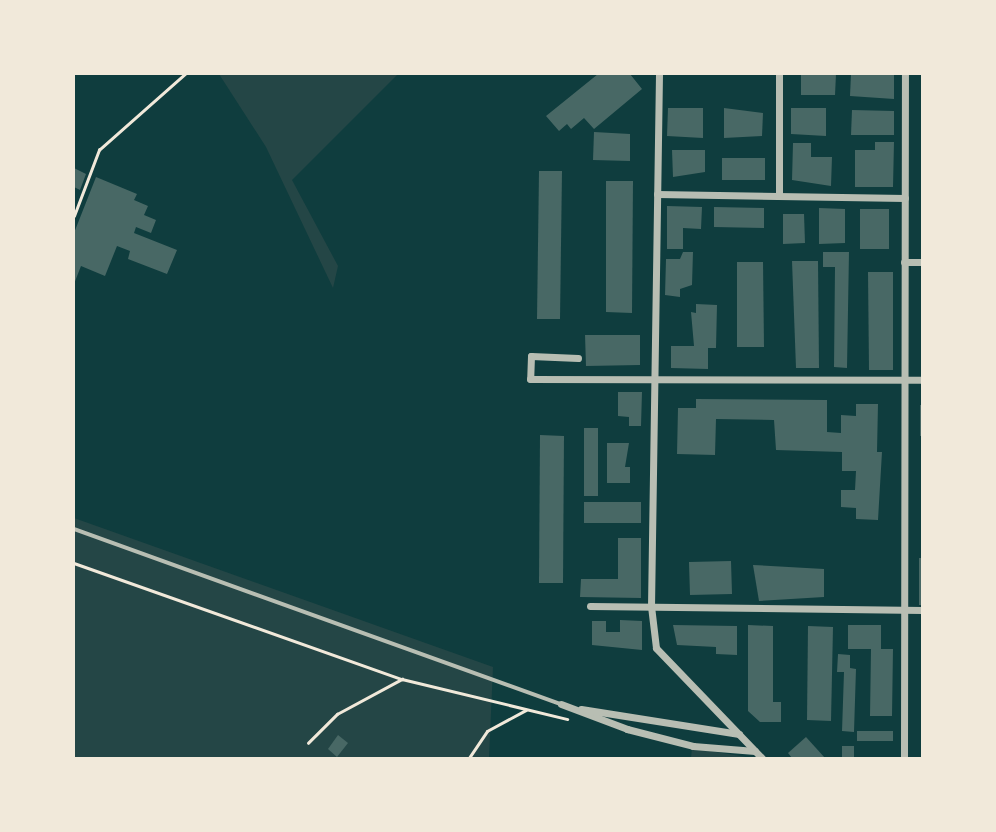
<!DOCTYPE html>
<style>
body{margin:0}
#map{position:relative;width:996px;height:832px;overflow:hidden;background:#0f3d3e;font-family:"Exo 2",sans-serif}
div>[style]{position:absolute}
.green>*{inset:0;background:#244646}
.building>*{inset:0;background:#486865}
.path>*{height:2.5px;margin:-1.25px;padding:0 1.25px;transform-origin:1.25px;border-radius:1.25px;background:#f1e9da}
.service>*{height:3.5px;margin:-1.75px;padding:0 1.75px;transform-origin:1.75px;border-radius:1.75px;background:#b8beb3}
.minor>*{height:7px;margin:-3.5px;padding:0 3.5px;transform-origin:3.5px;border-radius:3.5px;background:#b8beb3}
span{translate:-50% -50%;white-space:nowrap;text-align:center;line-height:1.15;-webkit-text-stroke:5px #f1e9da;paint-order:stroke}
.frame{position:absolute;inset:0;border:75px solid #f1e9da;pointer-events:none}
</style>
<div id="map">
<div class="green">
<div style="clip-path:polygon(219px 74px,398px 74px,292px 180px,338px 266px,333px 288px,266px 147px)"></div>
<div style="clip-path:polygon(74px 518px,493px 667px,489px 758px,74px 758px)"></div>
<div style="clip-path:polygon(692px 748px,752px 758px,691px 758px)"></div>
</div>
<div class="building">
<div style="clip-path:polygon(598px 74px,630px 74px,642px 89px,594px 129px,584px 118px,571px 129px,567px 124px,559px 131px,546px 116px)"></div>
<div style="clip-path:polygon(801px 74px,836px 74px,835px 95px,801px 95px)"></div>
<div style="clip-path:polygon(851px 74px,894px 74px,894px 99px,850px 96px)"></div>
<div style="clip-path:polygon(668px 108px,703px 108px,703px 138px,667px 136px)"></div>
<div style="clip-path:polygon(724px 108px,763px 113px,762px 136px,724px 138px)"></div>
<div style="clip-path:polygon(791px 108px,826px 108px,826px 136px,791px 134px)"></div>
<div style="clip-path:polygon(852px 110px,894px 111px,894px 135px,851px 135px)"></div>
<div style="clip-path:polygon(594px 132px,630px 134px,630px 161px,593px 160px)"></div>
<div style="clip-path:polygon(875px 142px,894px 142px,893px 187px,855px 187px,855px 150px,875px 150px)"></div>
<div style="clip-path:polygon(793px 143px,811px 143px,811px 157px,832px 157px,831px 186px,792px 180px)"></div>
<div style="clip-path:polygon(672px 150px,705px 150px,705px 172px,673px 177px)"></div>
<div style="clip-path:polygon(722px 158px,765px 158px,765px 180px,722px 180px)"></div>
<div style="clip-path:polygon(74px 168px,86px 174px,80px 190px,74px 187px)"></div>
<div style="clip-path:polygon(539px 171px,562px 171px,560px 319px,537px 319px)"></div>
<div style="clip-path:polygon(96px 177px,137px 194px,134px 200px,148px 206px,144px 215px,156px 220px,151px 233px,136px 227px,134px 233px,177px 250px,167px 274px,128px 259px,130px 251px,117px 246px,105px 276px,81px 266px,74px 284px,74px 233px)"></div>
<div style="clip-path:polygon(606px 181px,633px 181px,632px 313px,606px 312px)"></div>
<div style="clip-path:polygon(667px 206px,702px 207px,701px 229px,683px 228px,683px 249px,667px 249px)"></div>
<div style="clip-path:polygon(714px 207px,764px 208px,764px 228px,714px 227px)"></div>
<div style="clip-path:polygon(819px 208px,845px 209px,845px 243px,819px 244px)"></div>
<div style="clip-path:polygon(860px 209px,889px 209px,889px 249px,860px 249px)"></div>
<div style="clip-path:polygon(783px 214px,804px 214px,805px 243px,783px 244px)"></div>
<div style="clip-path:polygon(683px 252px,693px 252px,692px 285px,680px 289px,680px 297px,665px 295px,666px 259px,680px 259px)"></div>
<div style="clip-path:polygon(823px 252px,849px 252px,847px 368px,834px 367px,835px 267px,823px 267px)"></div>
<div style="clip-path:polygon(792px 261px,818px 261px,819px 368px,796px 368px)"></div>
<div style="clip-path:polygon(737px 262px,763px 262px,764px 347px,737px 347px)"></div>
<div style="clip-path:polygon(868px 272px,893px 272px,893px 370px,869px 370px)"></div>
<div style="clip-path:polygon(696px 304px,717px 305px,716px 348px,708px 348px,708px 369px,671px 368px,671px 346px,694px 346px,691px 312px,696px 313px)"></div>
<div style="clip-path:polygon(585px 335px,640px 335px,640px 365px,586px 366px)"></div>
<div style="clip-path:polygon(618px 392px,642px 392px,641px 426px,629px 426px,629px 417px,618px 416px)"></div>
<div style="clip-path:polygon(696px 399px,827px 400px,827px 432px,841px 433px,841px 415px,856px 416px,856px 404px,878px 404px,877px 452px,882px 452px,878px 520px,856px 519px,856px 508px,841px 507px,841px 490px,855px 490px,856px 471px,842px 471px,842px 452px,776px 450px,774px 420px,716px 419px,715px 455px,677px 454px,678px 408px,696px 408px)"></div>
<div style="clip-path:polygon(920px 405px,922px 405px,922px 436px,920px 436px)"></div>
<div style="clip-path:polygon(584px 428px,598px 428px,598px 496px,584px 496px)"></div>
<div style="clip-path:polygon(540px 435px,564px 436px,563px 583px,539px 583px)"></div>
<div style="clip-path:polygon(607px 443px,629px 443px,625px 467px,630px 467px,630px 483px,607px 483px)"></div>
<div style="clip-path:polygon(584px 502px,641px 502px,641px 523px,584px 523px)"></div>
<div style="clip-path:polygon(618px 538px,641px 538px,641px 598px,580px 597px,581px 579px,618px 579px)"></div>
<div style="clip-path:polygon(919px 558px,922px 558px,922px 605px,919px 605px)"></div>
<div style="clip-path:polygon(731px 561px,732px 594px,690px 595px,689px 562px)"></div>
<div style="clip-path:polygon(753px 565px,824px 569px,824px 597px,759px 601px)"></div>
<div style="clip-path:polygon(620px 620px,642px 621px,642px 650px,592px 645px,592px 621px,606px 621px,606px 632px,620px 632px)"></div>
<div style="clip-path:polygon(673px 625px,737px 626px,737px 655px,716px 654px,716px 647px,677px 645px)"></div>
<div style="clip-path:polygon(748px 625px,773px 626px,773px 702px,781px 702px,781px 722px,760px 722px,748px 711px)"></div>
<div style="clip-path:polygon(848px 625px,881px 625px,881px 649px,893px 649px,892px 716px,870px 716px,871px 649px,848px 649px)"></div>
<div style="clip-path:polygon(808px 626px,833px 627px,831px 721px,807px 720px)"></div>
<div style="clip-path:polygon(838px 654px,850px 655px,850px 668px,856px 669px,854px 732px,842px 731px,844px 672px,837px 672px)"></div>
<div style="clip-path:polygon(857px 731px,893px 731px,893px 741px,857px 741px)"></div>
<div style="clip-path:polygon(338px 735px,348px 743px,337px 757px,328px 749px)"></div>
<div style="clip-path:polygon(806px 737px,825px 758px,792px 758px,788px 753px)"></div>
<div style="clip-path:polygon(842px 746px,854px 746px,854px 758px,842px 758px)"></div>
</div>
<div class="path">
<div style="left:74px;top:216px;width:71px;rotate:-69.3deg"></div>
<div style="left:99px;top:150px;width:115px;rotate:-41.5deg"></div>
<div style="left:74px;top:563px;width:348px;rotate:19.5deg"></div>
<div style="left:402px;top:679px;width:170px;rotate:13.6deg"></div>
<div style="left:308px;top:743px;width:41px;rotate:-45deg"></div>
<div style="left:337px;top:714px;width:74px;rotate:-28.3deg"></div>
<div style="left:469px;top:758px;width:32px;rotate:-56deg"></div>
<div style="left:487px;top:731px;width:44px;rotate:-28.3deg"></div>
</div>
<div class="service">
<div style="left:74px;top:529px;width:517px;rotate:19.77deg"></div>
</div>
<div class="minor">
<div style="left:659px;top:74px;width:532px;rotate:90.86deg"></div>
<div style="left:651px;top:606px;width:42px;rotate:83.2deg"></div>
<div style="left:656px;top:648px;width:153px;rotate:46.1deg"></div>
<div style="left:657px;top:194px;width:248px;rotate:0.9deg"></div>
<div style="left:779px;top:196px;width:122px;rotate:-90deg"></div>
<div style="left:904px;top:262px;width:18px"></div>
<div style="left:578px;top:358px;width:47px;rotate:-177.6deg"></div>
<div style="left:531px;top:356px;width:23px;rotate:92deg"></div>
<div style="left:530px;top:379px;width:392px;rotate:0.1deg"></div>
<div style="left:590px;top:606px;width:332px;rotate:0.7deg"></div>
<div style="left:561px;top:704px;width:71px;rotate:20.7deg"></div>
<div style="left:627px;top:729px;width:68px;rotate:14.4deg"></div>
<div style="left:693px;top:746px;width:62px;rotate:4.6deg"></div>
<div style="left:581px;top:709px;width:160px;rotate:9deg"></div>
<div style="left:904px;top:758px;width:684px;rotate:-89.92deg"></div>
</div>
<div class="frame"></div>
</div>
